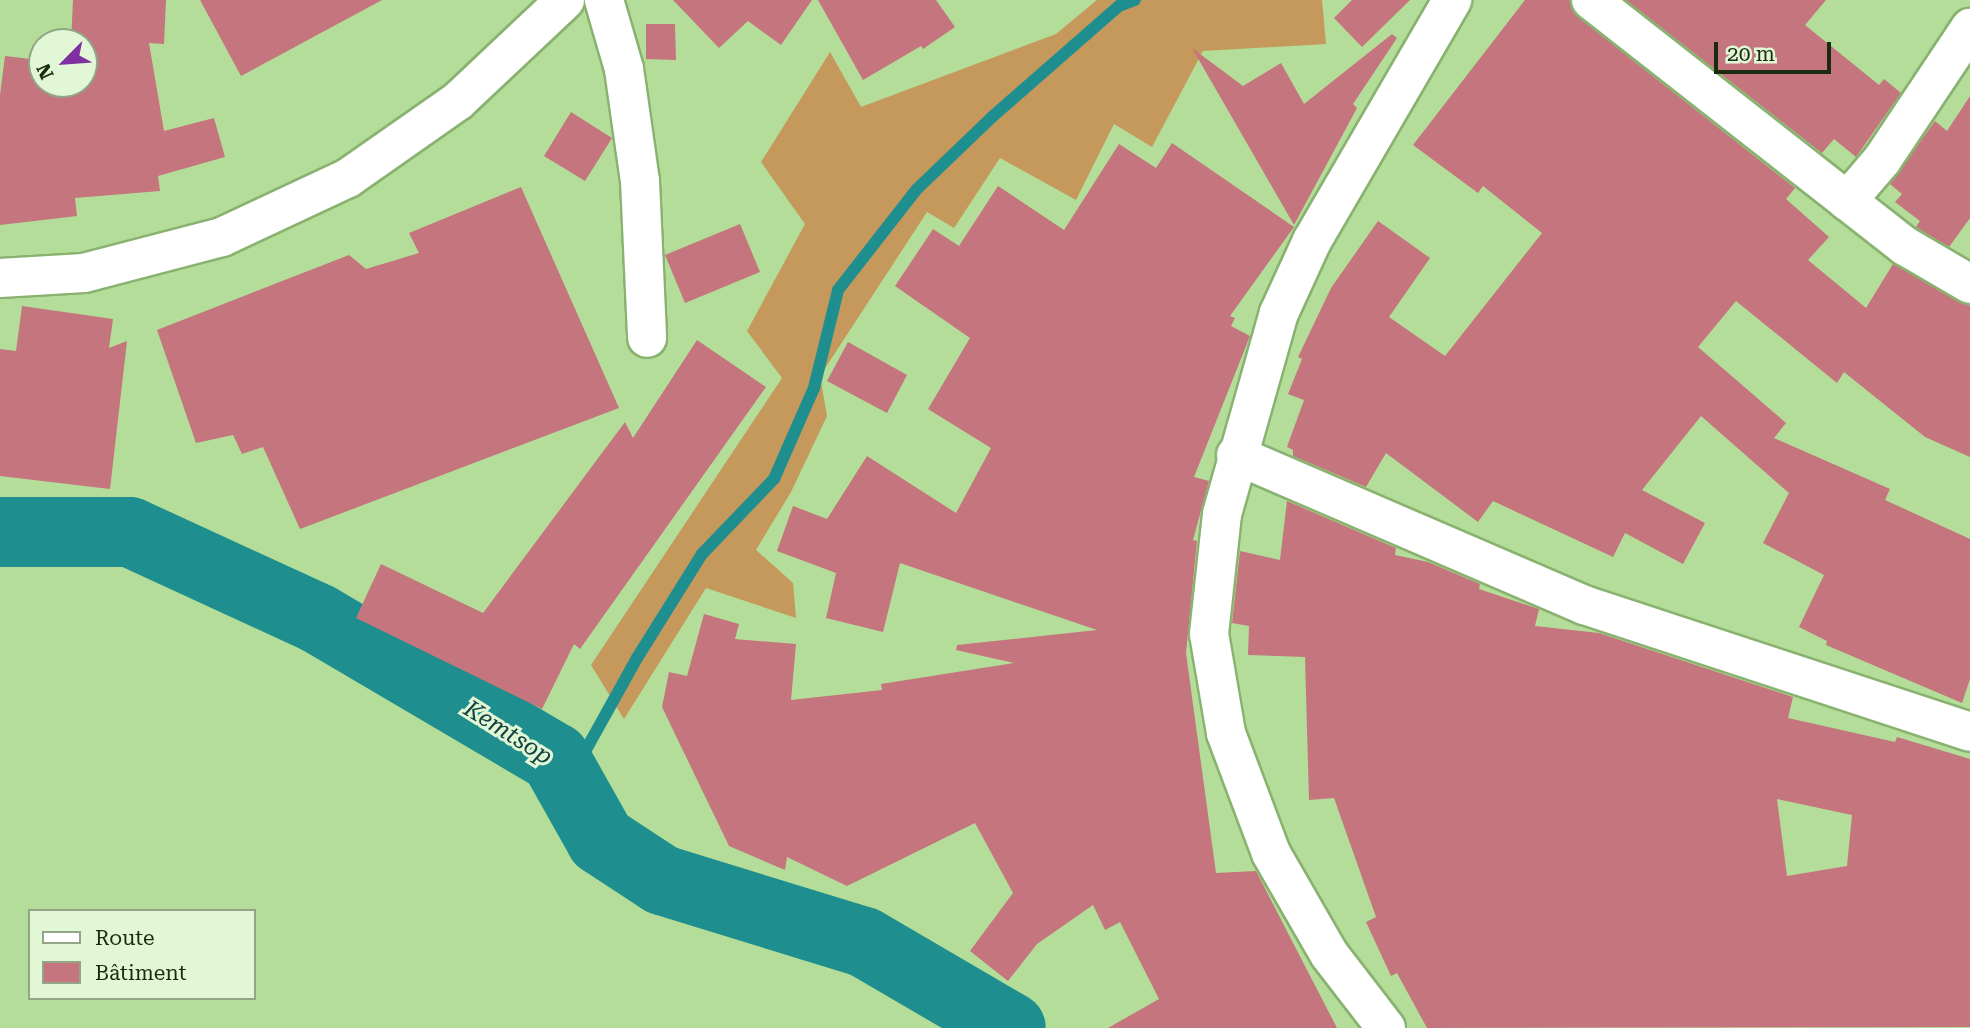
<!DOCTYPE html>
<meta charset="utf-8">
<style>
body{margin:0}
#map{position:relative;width:1970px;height:1028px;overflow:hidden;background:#b3dd99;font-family:"Roboto Serif",serif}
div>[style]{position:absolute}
.forest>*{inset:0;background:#c5995c}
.stream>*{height:12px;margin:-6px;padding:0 6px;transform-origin:6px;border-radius:6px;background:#1e8f8e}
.river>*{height:70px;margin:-35px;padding:0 35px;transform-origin:35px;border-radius:35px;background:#1e8f8e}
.building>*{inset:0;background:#c5757d}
.roads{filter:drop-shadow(2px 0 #89b270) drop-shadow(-2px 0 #89b270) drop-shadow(0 2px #89b270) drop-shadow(0 -2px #89b270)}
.street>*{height:38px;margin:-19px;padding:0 19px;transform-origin:19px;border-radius:19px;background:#fff}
.secondary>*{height:38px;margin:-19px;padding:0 19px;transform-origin:19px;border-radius:19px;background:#fff}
span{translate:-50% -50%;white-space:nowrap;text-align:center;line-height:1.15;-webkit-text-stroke:6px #e1f7d5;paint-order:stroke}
.water-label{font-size:24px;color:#124141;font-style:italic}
.legend{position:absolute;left:28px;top:909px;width:228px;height:91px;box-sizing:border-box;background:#e1f7d5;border:2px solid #92a586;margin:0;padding:9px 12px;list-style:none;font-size:21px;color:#1b2b10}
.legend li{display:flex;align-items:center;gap:14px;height:35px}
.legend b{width:35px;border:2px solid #92a586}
.north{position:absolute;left:28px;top:28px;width:70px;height:70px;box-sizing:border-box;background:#e1f7d5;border:2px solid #92a586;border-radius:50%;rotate:245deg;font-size:19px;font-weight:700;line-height:28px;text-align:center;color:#1b2b10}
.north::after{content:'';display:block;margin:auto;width:24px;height:32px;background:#7f30a1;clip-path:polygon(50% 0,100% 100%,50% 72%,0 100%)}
.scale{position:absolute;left:1714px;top:42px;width:117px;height:32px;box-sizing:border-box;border:4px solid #1b2b10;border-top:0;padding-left:9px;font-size:21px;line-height:24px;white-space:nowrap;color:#1b2b10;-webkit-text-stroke:5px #e1f7d5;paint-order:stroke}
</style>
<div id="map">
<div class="forest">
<div style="clip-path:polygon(1097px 0,1322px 0,1326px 44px,1203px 51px,1152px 147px,1114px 124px,1076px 200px,1000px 158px,954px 228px,927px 212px,820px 376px,827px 416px,791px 492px,756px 550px,793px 583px,796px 618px,706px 588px,624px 719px,591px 665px,782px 378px,747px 331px,805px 224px,761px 162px,830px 52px,861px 107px,1056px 34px)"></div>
</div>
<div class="stream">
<div style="left:568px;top:782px;width:142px;rotate:-60.9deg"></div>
<div style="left:637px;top:658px;width:123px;rotate:-58deg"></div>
<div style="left:702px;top:554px;width:104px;rotate:-46.2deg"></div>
<div style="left:774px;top:479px;width:99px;rotate:-66.3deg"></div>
<div style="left:814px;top:388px;width:101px;rotate:-76.2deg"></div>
<div style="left:838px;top:290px;width:128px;rotate:-52deg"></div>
<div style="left:917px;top:189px;width:104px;rotate:-43.8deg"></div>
<div style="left:992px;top:117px;width:169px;rotate:-41.2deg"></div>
<div style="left:1119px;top:6px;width:17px;rotate:-21deg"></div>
</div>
<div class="river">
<div style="left:0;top:532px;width:130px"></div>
<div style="left:130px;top:532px;width:208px;rotate:24.7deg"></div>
<div style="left:319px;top:619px;width:274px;rotate:30.5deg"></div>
<div style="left:555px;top:758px;width:94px;rotate:60.7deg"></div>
<div style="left:601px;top:840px;width:73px;rotate:33.3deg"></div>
<div style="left:662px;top:880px;width:211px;rotate:17.1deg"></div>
<div style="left:864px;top:942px;width:170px;rotate:30.3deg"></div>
</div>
<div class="building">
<div style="clip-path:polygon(73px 0,166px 0,164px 44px,149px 43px,164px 131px,214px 118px,225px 157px,158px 176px,160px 191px,75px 198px,77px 216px,0 225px,0 95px,5px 56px,39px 60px,42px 50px,42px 84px,84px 84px,84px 42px,71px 42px)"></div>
<div style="clip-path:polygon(200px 0,382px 0,241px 76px)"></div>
<div style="clip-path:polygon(673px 0,812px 0,781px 45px,748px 21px,719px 48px)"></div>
<div style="clip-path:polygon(818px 0,936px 0,955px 27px,923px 49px,921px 46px,863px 80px)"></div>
<div style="clip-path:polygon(1352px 0,1410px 0,1362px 47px,1334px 18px)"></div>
<div style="clip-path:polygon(1525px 0,1570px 0,1578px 17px,1795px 188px,1786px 199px,1829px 237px,1808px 260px,1866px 308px,1893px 264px,1970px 306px,1970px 457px,1925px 437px,1844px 372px,1837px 383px,1736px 301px,1698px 347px,1786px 423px,1774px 438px,1890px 489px,1885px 500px,1970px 539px,1970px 679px,1962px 703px,1826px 645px,1827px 641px,1799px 627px,1824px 575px,1763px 543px,1789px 493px,1701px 416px,1642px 490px,1705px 523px,1683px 564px,1625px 533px,1613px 557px,1493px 501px,1478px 522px,1386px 453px,1366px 487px,1293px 456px,1293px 450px,1287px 447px,1304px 400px,1288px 394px,1302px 359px,1298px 357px,1331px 288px,1378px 221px,1430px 258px,1389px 317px,1445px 356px,1542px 233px,1483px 186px,1478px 193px,1413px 145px)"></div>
<div style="clip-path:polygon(1626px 0,1826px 0,1805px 25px,1879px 85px,1884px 79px,1901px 93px,1856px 157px,1834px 139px,1822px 153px)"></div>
<div style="clip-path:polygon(646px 24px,675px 24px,676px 60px,646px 59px)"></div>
<div style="clip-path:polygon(1392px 34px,1397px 38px,1353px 104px,1357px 108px,1294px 225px,1192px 48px,1243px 86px,1281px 63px,1304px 104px)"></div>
<div style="clip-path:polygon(1970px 96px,1970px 218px,1949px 247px,1916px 227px,1920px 221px,1895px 202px,1902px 194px,1890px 184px,1935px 121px,1947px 131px)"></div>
<div style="clip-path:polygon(571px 112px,612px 138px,585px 181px,544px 156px)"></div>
<div style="clip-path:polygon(1172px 143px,1294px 227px,1230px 316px,1235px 318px,1231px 326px,1250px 336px,1194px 477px,1209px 481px,1193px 540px,1197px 541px,1186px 653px,1216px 873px,1256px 871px,1337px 1028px,1108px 1028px,1159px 999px,1120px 922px,1105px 930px,1093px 905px,1037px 944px,1008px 981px,970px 951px,1013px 893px,975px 823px,847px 886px,787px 857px,785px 870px,729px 846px,662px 707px,669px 672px,687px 676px,704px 614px,739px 624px,735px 639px,796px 644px,791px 700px,882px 690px,881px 684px,1014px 663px,956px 650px,957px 645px,1097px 630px,900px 563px,883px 632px,826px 618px,836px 573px,777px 551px,793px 506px,827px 519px,867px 456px,956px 513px,991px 448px,928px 409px,970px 338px,895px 286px,933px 229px,959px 246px,998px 186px,1064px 230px,1119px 144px,1156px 168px)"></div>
<div style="clip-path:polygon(521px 187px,619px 408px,300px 529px,263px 447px,242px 454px,233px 435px,196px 443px,157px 330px,349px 255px,366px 269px,419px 253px,409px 233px)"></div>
<div style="clip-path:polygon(740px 224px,760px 272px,685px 303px,665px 255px)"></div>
<div style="clip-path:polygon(22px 306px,113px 319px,109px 348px,127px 341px,110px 489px,0 476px,0 349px,16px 351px)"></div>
<div style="clip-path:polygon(697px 340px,766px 387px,580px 649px,574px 644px,542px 709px,356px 618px,381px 564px,483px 613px,625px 422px,633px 438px)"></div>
<div style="clip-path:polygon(848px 342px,907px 375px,887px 413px,827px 381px)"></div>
<div style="clip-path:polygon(evenodd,1287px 501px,1396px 548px,1395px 555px,1428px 562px,1480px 584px,1479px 589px,1539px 609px,1535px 626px,1599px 633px,1793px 697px,1788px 718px,1895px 742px,1897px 737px,1970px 759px,1970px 1027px,1427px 1028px,1397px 973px,1391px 976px,1366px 922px,1376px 917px,1334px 798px,1309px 800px,1305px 657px,1248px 655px,1249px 626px,1232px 623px,1240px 551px,1280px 560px,1287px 501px,1777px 799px,1852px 815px,1847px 866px,1787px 876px,1777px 799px)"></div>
</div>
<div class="roads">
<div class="street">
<div style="left:604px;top:0;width:72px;rotate:73.8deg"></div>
<div style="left:624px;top:69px;width:113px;rotate:81.9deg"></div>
<div style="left:640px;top:181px;width:157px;rotate:87.4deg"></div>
<div style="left:1591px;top:0;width:399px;rotate:38.1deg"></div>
<div style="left:1905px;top:246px;width:75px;rotate:30.3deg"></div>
<div style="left:1847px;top:201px;width:54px;rotate:-49.5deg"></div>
<div style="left:1882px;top:160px;width:159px;rotate:-56.3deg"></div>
<div style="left:0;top:278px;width:84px;rotate:-3.4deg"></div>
<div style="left:84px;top:273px;width:143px;rotate:-14.6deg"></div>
<div style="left:222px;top:237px;width:139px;rotate:-25.1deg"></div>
<div style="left:348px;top:178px;width:134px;rotate:-35deg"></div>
<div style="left:458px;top:101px;width:147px;rotate:-43.3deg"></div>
<div style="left:1236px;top:455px;width:379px;rotate:23.3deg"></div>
<div style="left:1584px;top:605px;width:406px;rotate:18.2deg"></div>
</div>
<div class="secondary">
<div style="left:1386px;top:1028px;width:93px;rotate:-127.6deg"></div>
<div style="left:1329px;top:954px;width:116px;rotate:-119.9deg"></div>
<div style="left:1271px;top:853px;width:128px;rotate:-110.6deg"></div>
<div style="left:1226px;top:733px;width:100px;rotate:-99.7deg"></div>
<div style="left:1209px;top:634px;width:121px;rotate:-83.8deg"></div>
<div style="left:1222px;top:514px;width:209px;rotate:-74.2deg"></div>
<div style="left:1279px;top:313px;width:79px;rotate:-65.4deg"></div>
<div style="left:1312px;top:241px;width:279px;rotate:-59.8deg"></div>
</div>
</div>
<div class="water-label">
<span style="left:508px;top:733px;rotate:32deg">Kemtsop</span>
</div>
<ul class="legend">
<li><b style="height:9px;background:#fff"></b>Route</li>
<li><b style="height:19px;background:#c5757d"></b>Bâtiment</li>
</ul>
<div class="north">N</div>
<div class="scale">20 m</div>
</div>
